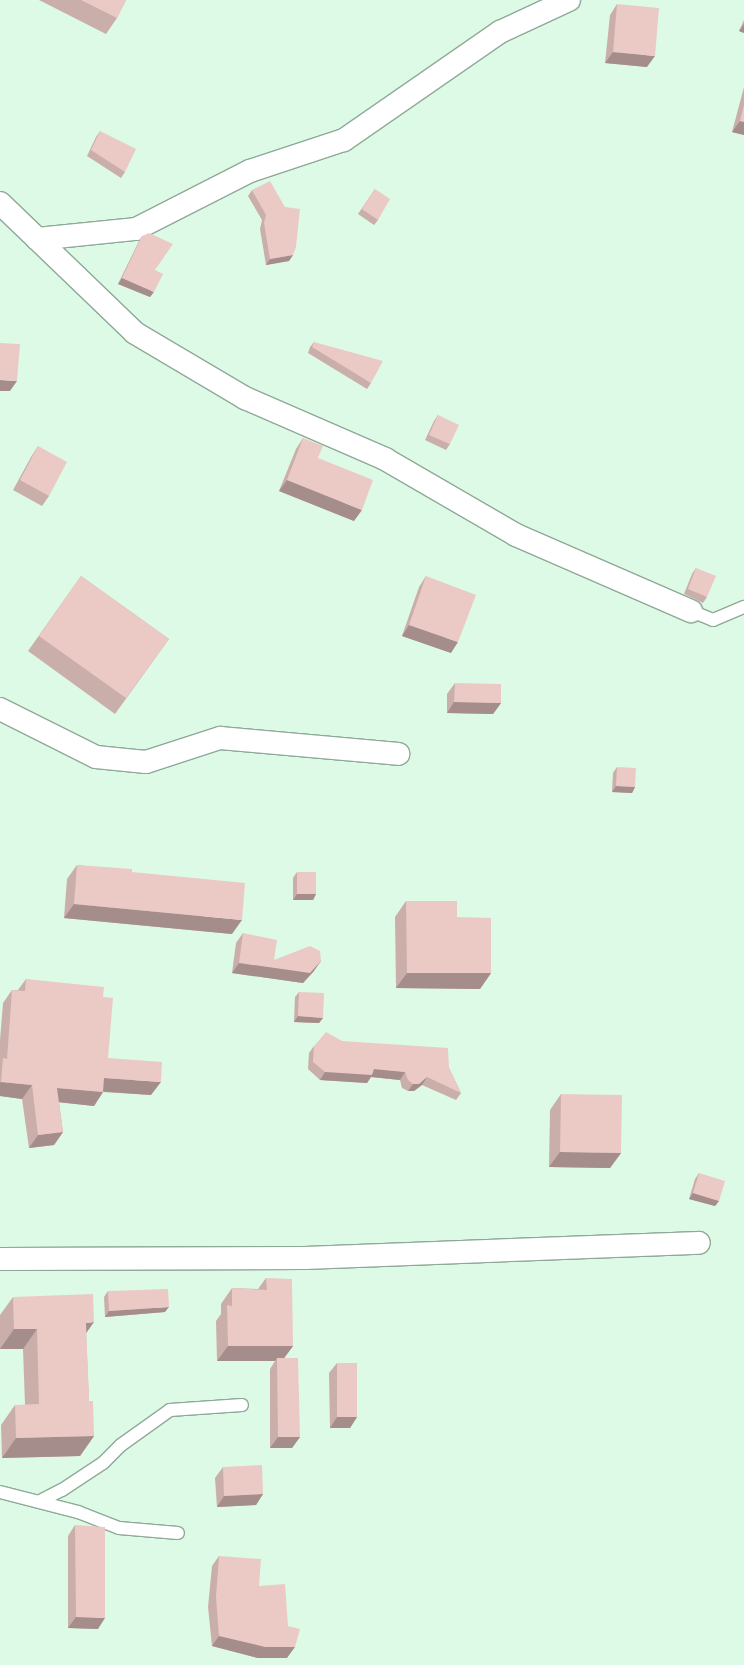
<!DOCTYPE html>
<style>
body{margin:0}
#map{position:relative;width:744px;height:1665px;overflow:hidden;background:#ddfae7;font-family:"Public Sans",sans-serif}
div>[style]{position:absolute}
.roads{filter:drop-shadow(1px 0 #8fa998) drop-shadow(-1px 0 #8fa998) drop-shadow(0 1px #8fa998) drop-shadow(0 -1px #8fa998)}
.service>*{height:12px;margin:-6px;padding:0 6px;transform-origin:6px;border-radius:6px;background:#fff}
.minor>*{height:22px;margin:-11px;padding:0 11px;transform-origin:11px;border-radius:11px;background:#fff}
.wall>*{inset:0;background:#caaeaa}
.shaded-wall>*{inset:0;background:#a48d8b}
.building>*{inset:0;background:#ebcac6}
span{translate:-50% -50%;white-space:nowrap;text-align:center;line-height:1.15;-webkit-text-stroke:3.5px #ddfae7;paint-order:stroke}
</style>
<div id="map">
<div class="roads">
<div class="service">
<div style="left:691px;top:611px;width:24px;rotate:22deg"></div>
<div style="left:713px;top:620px;width:34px;rotate:-23deg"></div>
<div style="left:0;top:1492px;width:81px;rotate:14.4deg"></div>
<div style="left:78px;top:1512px;width:44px;rotate:21.3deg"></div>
<div style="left:119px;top:1528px;width:59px;rotate:4.8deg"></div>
<div style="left:40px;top:1501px;width:25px;rotate:-27deg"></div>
<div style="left:62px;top:1490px;width:49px;rotate:-33.4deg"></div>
<div style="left:103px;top:1463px;width:25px;rotate:-45deg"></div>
<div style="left:121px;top:1445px;width:60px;rotate:-35.5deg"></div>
<div style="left:170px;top:1410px;width:72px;rotate:-4deg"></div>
</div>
<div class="minor">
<div style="left:0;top:203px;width:187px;rotate:43.9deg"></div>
<div style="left:135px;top:333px;width:128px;rotate:30.6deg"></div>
<div style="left:245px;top:398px;width:153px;rotate:23.5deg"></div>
<div style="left:385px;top:459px;width:151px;rotate:30.1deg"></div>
<div style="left:516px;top:535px;width:191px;rotate:23.5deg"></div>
<div style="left:37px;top:239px;width:100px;rotate:-5.8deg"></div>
<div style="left:136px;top:229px;width:128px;rotate:-27deg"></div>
<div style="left:250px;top:171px;width:99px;rotate:-18.3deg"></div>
<div style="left:344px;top:140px;width:190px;rotate:-34.7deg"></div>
<div style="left:500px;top:32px;width:76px;rotate:-24.9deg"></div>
<div style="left:0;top:709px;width:107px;rotate:26.6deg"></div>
<div style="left:96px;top:757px;width:50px;rotate:5.7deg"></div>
<div style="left:146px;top:762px;width:78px;rotate:-18deg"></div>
<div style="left:220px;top:738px;width:179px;rotate:5.1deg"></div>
<div style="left:0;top:1259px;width:305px;rotate:-0.2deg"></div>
<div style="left:305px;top:1258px;width:394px;rotate:-2.2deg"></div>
</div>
</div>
<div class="wall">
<div style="clip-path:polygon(39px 0,126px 0,117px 18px,106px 34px)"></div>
<div style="clip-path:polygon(617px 4px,647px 67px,605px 63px,610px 15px)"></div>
<div style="clip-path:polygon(744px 20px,744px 33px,739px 31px)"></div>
<div style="clip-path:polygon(744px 87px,744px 135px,732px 132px)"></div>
<div style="clip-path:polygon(100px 131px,125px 172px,121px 178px,87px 156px,96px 137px)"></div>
<div style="clip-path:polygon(375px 189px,378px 220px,374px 225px,358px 214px)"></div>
<div style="clip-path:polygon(252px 190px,293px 255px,289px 261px,266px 265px,260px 229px,262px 220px,248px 196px)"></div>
<div style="clip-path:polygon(142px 236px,155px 270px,150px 297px,118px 284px,139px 241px)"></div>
<div style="clip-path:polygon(314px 342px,371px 383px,367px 389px,308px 353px,310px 347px)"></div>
<div style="clip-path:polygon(438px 415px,450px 444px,446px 450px,425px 440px,434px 421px)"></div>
<div style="clip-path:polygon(303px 438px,318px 458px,354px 521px,279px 491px,296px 449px)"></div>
<div style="clip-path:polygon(38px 446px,49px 496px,42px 506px,13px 490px,31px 457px)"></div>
<div style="clip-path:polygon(696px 568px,707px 597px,703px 603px,684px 594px,692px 574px)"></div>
<div style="clip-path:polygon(81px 576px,169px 639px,115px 714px,28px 651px)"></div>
<div style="clip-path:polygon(426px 576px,451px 653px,402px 636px,419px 587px)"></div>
<div style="clip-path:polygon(455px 683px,501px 703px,493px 714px,447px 713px,447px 694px)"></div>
<div style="clip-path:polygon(617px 767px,635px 787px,632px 793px,612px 792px,613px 773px)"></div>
<div style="clip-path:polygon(77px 865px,132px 872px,232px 934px,64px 918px,67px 879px)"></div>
<div style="clip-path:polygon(297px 872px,316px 894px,313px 900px,293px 900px,293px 878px)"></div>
<div style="clip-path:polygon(406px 901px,457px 917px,491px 973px,480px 989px,396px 988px,395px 917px)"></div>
<div style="clip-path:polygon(243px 933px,274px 960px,314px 971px,303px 983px,232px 973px,236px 943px)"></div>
<div style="clip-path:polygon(26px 979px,103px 997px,108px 1058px,151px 1095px,103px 1092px,94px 1106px,59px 1102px,63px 1132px,54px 1145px,29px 1148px,22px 1099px,0 1096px,0 1040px,3px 1003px,12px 990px,18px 990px)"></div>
<div style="clip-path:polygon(299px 992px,323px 1018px,319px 1023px,294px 1022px,295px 997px)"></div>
<div style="clip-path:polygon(342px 1041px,449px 1068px,461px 1093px,456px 1100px,422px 1085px,414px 1091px,408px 1091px,402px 1088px,400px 1080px,371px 1077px,367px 1083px,320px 1080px,308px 1069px,309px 1053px,314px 1046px)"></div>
<div style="clip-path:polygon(561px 1094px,621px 1153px,610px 1168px,549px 1167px,550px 1110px)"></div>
<div style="clip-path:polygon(699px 1173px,719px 1201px,715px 1206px,689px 1199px,695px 1179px)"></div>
<div style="clip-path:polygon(266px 1278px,293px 1346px,284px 1358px,300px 1437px,292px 1448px,270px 1448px,270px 1369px,275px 1361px,217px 1361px,216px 1321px,221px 1314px,221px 1304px,232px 1288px,258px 1289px)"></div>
<div style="clip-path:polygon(108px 1291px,165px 1312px,105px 1317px,104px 1297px)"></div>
<div style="clip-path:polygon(13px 1297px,86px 1333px,89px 1401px,94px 1436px,80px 1456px,2px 1458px,1px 1425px,15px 1405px,25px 1405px,23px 1349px,0 1349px,0 1315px)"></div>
<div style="clip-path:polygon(337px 1363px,357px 1417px,350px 1428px,330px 1428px,329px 1373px)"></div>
<div style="clip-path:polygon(223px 1467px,263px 1494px,256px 1505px,217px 1507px,215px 1478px)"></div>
<div style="clip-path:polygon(75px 1525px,98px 1629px,68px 1628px,68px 1536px)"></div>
<div style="clip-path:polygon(219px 1556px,259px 1586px,287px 1658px,258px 1658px,212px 1646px,208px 1607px,212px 1566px)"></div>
</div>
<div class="shaded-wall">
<div style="clip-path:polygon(744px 24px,744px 33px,739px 31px)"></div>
<div style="clip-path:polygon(613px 52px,655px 56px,647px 67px,605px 63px)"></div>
<div style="clip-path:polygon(740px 121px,744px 122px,744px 135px,732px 132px)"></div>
<div style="clip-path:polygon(293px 255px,289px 261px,266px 265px,270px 259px)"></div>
<div style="clip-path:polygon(122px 278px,154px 292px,150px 297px,118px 284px)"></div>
<div style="clip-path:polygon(0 380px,17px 381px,10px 391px,0 391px)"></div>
<div style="clip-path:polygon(287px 480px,362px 510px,354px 521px,279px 491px)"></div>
<div style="clip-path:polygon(409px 625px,458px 642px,451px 653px,402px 636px)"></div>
<div style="clip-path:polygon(454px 702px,501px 703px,493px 714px,447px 713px)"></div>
<div style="clip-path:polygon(616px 786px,635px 787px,632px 793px,612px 792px)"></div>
<div style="clip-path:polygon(297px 894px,316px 894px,313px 900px,293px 900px)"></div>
<div style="clip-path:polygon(74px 904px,242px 920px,232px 934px,64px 918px)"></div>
<div style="clip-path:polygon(321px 961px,314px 971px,303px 983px,232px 973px,239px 963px)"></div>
<div style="clip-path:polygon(407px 973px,491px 973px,480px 989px,396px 988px)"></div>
<div style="clip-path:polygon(298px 1016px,323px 1018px,319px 1023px,294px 1022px)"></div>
<div style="clip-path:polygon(374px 1069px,405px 1072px,400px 1080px,371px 1077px,367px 1083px,320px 1080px,325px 1072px)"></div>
<div style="clip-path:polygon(427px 1077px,422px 1085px,414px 1091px,408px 1091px,413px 1084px)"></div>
<div style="clip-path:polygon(104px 1078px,161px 1082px,151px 1095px,95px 1091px)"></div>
<div style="clip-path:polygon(1px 1082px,32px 1085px,22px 1099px,0 1096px,0 1083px)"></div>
<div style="clip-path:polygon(57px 1088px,103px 1092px,94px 1106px,47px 1101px)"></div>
<div style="clip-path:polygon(63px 1132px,54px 1145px,29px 1148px,38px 1135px)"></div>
<div style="clip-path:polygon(560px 1152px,621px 1153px,610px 1168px,549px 1167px)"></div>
<div style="clip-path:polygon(693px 1193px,719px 1201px,715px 1206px,689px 1199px)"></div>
<div style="clip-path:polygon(169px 1307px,165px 1312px,105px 1317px,109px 1311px)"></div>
<div style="clip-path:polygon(94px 1322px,80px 1342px,86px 1323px)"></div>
<div style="clip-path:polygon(14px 1329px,37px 1329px,23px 1349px,0 1349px)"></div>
<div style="clip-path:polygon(228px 1346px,293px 1346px,282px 1361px,277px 1358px,275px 1361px,217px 1361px)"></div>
<div style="clip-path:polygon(337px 1417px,357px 1417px,350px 1428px,330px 1428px)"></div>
<div style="clip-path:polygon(94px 1436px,80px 1456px,2px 1458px,16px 1438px)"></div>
<div style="clip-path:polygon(278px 1437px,300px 1437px,292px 1448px,270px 1448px)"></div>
<div style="clip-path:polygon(263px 1494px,256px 1505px,217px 1507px,224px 1496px)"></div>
<div style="clip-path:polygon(76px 1617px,105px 1618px,98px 1629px,68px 1628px)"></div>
<div style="clip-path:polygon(219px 1636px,295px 1647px,287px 1658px,258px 1658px,212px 1646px)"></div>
</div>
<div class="building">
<div style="clip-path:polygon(81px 0,126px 0,117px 18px)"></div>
<div style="clip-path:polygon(617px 4px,659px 8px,655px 56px,613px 52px)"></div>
<div style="clip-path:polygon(744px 105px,744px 122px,740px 121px)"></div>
<div style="clip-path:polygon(100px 131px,136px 149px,125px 172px,91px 150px)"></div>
<div style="clip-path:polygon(270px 181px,285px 207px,300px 209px,296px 247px,293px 255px,270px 259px,264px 223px,266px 215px,252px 190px)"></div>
<div style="clip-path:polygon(375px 189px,390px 199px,378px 220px,362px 209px)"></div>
<div style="clip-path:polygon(149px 233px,173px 244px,155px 270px,163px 274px,154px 292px,122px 278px,142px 236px)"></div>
<div style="clip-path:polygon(314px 342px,383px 361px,371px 383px,312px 347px)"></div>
<div style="clip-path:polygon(0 343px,20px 344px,17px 381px,0 380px)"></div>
<div style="clip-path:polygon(438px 415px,459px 425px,450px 444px,429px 435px)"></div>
<div style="clip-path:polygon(303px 438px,323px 446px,318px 458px,373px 480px,362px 510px,287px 480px)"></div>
<div style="clip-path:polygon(38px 446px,67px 462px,49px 496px,20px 480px)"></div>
<div style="clip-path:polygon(696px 568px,716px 576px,707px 597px,688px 589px)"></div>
<div style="clip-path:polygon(81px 576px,169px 639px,126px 698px,39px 636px)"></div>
<div style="clip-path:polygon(426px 576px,476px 595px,458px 642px,409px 625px)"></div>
<div style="clip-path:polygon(455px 683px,501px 684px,501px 703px,454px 702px)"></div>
<div style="clip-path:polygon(617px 767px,636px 768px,635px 787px,616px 786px)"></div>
<div style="clip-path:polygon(77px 865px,132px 869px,132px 872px,245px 883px,242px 920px,74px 904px)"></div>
<div style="clip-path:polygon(297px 872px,316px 872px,316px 894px,297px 894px)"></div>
<div style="clip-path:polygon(406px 901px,457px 901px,457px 917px,491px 918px,491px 973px,407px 973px)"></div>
<div style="clip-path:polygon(243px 933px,277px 940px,274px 960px,310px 946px,320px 951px,321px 961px,310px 973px,239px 963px)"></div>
<div style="clip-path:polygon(26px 979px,104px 987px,103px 997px,113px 998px,108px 1058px,162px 1062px,161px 1082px,104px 1078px,103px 1092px,57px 1088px,63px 1132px,38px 1135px,32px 1085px,1px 1082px,3px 1058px,7px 1059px,12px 990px,25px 991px)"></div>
<div style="clip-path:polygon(299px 992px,324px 993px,323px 1018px,298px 1016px)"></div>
<div style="clip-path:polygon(326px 1032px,342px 1041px,448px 1048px,449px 1068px,461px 1093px,427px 1077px,419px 1084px,413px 1084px,408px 1080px,405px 1072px,374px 1069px,372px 1075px,325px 1072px,313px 1062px,314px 1046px)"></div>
<div style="clip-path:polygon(561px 1094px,622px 1095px,621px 1153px,560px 1152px)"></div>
<div style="clip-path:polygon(699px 1173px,725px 1181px,719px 1201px,693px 1193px)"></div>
<div style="clip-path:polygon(266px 1278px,292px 1279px,293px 1346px,228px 1346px,227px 1305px,232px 1306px,232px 1288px,267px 1290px)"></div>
<div style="clip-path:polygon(168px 1289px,169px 1307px,109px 1311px,108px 1291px)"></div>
<div style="clip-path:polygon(93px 1294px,94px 1322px,86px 1323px,89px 1401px,93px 1401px,94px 1436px,16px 1438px,15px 1405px,39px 1404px,37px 1329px,14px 1329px,13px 1297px)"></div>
<div style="clip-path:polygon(277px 1358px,298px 1358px,300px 1437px,278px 1437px)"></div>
<div style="clip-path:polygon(337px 1363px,357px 1363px,357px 1417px,337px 1417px)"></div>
<div style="clip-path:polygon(262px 1465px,263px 1494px,224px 1496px,223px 1467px)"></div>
<div style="clip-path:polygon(75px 1525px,105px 1527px,105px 1618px,76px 1617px)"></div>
<div style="clip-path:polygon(219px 1556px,261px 1559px,259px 1586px,285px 1584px,288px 1626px,300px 1629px,295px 1647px,265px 1647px,219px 1636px,216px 1597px)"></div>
</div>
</div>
